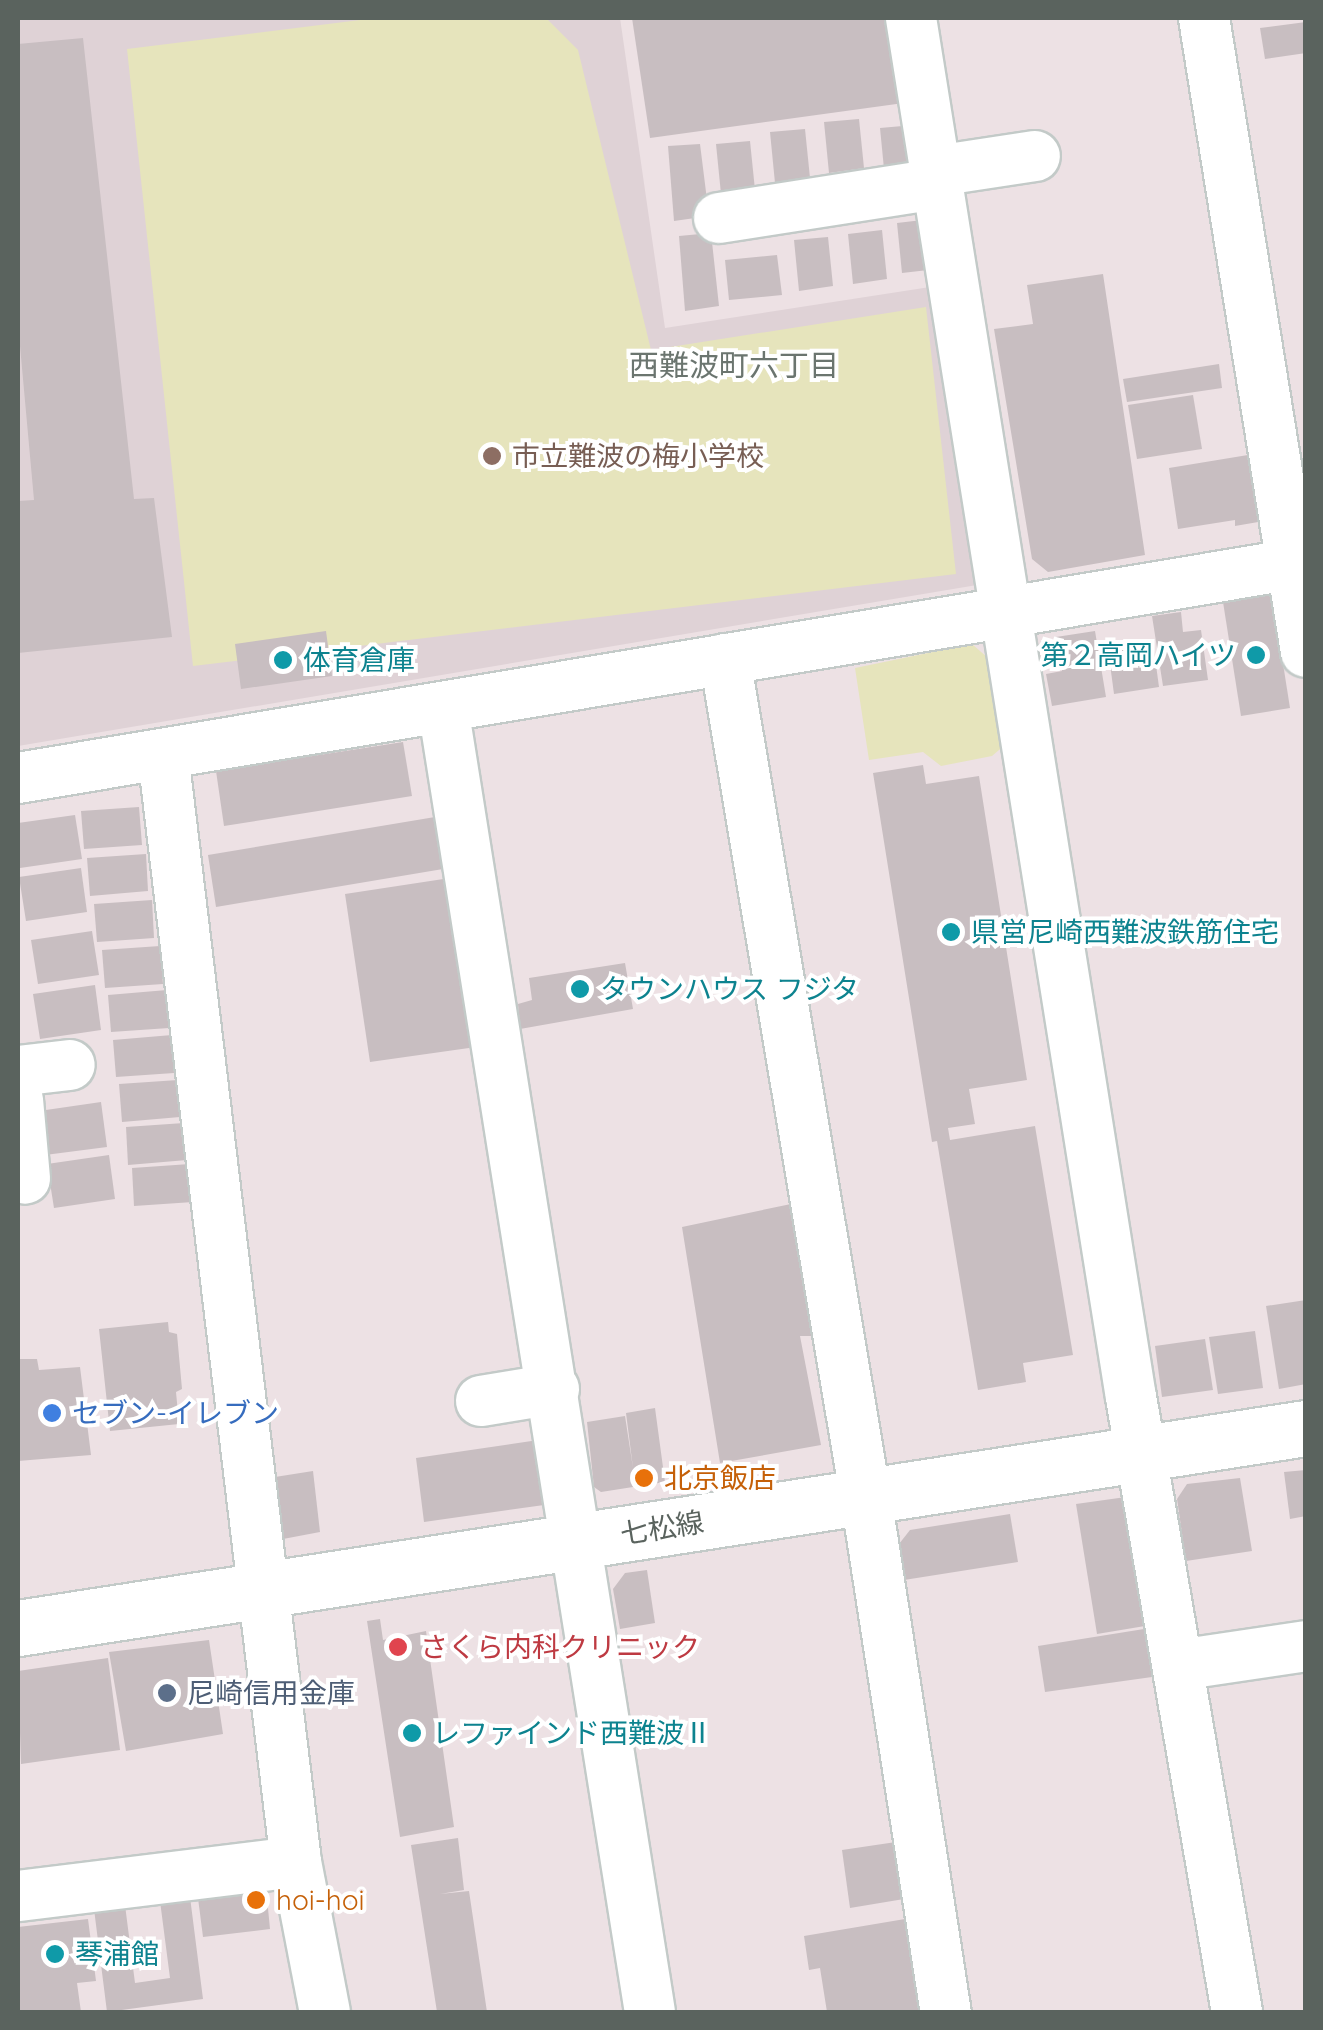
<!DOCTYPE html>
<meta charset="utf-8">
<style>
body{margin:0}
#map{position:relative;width:1323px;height:2030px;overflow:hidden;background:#ede1e4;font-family:Quicksand,"Noto Sans JP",sans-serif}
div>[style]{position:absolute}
.education>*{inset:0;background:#dfd2d6}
.green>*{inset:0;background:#e6e4bc}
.building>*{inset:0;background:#c8bec1}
.roads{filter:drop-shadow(2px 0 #c3cac8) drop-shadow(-2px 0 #c3cac8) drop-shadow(0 2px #c3cac8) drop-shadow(0 -2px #c3cac8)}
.minor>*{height:50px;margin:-25px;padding:0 25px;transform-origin:25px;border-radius:25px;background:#fff}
.tertiary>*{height:55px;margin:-27.5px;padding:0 27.5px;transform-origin:27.5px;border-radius:27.5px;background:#fff}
.dots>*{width:28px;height:28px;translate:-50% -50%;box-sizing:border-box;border:5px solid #fff;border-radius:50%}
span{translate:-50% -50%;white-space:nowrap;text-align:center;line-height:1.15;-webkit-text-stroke:8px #fff;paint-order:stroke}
.education-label{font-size:28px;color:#785e54}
.left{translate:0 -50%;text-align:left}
.culture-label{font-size:28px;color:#0d838f}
.right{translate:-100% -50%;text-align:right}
.shop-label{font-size:28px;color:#366cbe}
.food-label{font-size:28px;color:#c56008}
.street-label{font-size:28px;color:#5a635e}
.health-label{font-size:28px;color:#be3a42}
.service-label{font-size:28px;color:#4e5e75}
.neighbourhood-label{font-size:30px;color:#6b756f}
.frame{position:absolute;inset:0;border:20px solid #5a635e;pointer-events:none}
</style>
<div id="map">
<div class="education">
<div style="clip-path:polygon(18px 18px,620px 18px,665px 328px,943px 285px,983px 584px,18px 746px)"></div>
</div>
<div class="green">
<div style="clip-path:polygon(376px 18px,546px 18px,578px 50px,651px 350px,926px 307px,956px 574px,193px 666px,127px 49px)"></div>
<div style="clip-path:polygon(972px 644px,996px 665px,1006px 744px,992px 756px,941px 766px,923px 752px,869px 760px,855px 668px)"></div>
</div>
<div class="building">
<div style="clip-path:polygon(632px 18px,897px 18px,911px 102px,650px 138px)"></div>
<div style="clip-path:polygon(1306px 22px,1306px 53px,1265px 59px,1260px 28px)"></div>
<div style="clip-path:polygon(83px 38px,134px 499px,154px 498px,172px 637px,18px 653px,18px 501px,34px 500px,18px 324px,18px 44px)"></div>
<div style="clip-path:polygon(859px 119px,864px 168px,829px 173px,824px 122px)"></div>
<div style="clip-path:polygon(914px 125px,919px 174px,885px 179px,880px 128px)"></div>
<div style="clip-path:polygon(805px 129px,810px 178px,775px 183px,770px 132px)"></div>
<div style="clip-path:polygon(750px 141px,755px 190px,721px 194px,716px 144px)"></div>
<div style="clip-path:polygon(700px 144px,709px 216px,674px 221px,668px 146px)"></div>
<div style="clip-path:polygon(931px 219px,937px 269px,902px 273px,897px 223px)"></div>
<div style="clip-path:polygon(882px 230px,887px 279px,853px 284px,848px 234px)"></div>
<div style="clip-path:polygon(711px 233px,719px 306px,685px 311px,679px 236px)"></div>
<div style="clip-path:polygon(828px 237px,833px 286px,799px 291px,794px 240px)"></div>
<div style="clip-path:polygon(777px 255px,782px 295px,729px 300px,725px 260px)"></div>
<div style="clip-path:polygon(1103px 274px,1145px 555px,1048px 572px,1032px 559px,994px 329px,1033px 324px,1027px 285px)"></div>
<div style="clip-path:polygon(1219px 364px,1222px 388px,1127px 402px,1123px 379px)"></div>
<div style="clip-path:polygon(1193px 395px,1202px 449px,1137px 459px,1128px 405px)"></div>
<div style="clip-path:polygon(1254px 454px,1264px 521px,1235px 526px,1235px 520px,1178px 529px,1169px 468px)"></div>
<div style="clip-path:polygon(1272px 594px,1290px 708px,1241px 716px,1223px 602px)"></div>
<div style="clip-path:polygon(1181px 612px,1183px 632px,1201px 630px,1208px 680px,1163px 686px,1152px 616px)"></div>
<div style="clip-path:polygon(326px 631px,332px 676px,241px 689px,235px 644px)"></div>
<div style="clip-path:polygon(1095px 631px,1106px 697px,1052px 706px,1046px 674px,1062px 671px,1056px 637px)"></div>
<div style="clip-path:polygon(1153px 643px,1159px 687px,1114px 694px,1108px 649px)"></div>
<div style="clip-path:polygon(403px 742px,412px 796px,224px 826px,216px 771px)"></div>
<div style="clip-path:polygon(923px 765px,926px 784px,979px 776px,1027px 1080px,969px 1089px,975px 1124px,948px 1128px,950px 1140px,1035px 1126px,1073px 1355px,1023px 1363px,1026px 1382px,978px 1390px,937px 1141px,932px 1142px,873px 773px)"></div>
<div style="clip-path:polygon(139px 807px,142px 845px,84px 849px,81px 811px)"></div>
<div style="clip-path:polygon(75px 815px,82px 859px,20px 868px,18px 823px)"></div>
<div style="clip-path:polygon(435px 817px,443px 869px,216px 907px,208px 855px)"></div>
<div style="clip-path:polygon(146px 854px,148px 891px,90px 896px,87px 858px)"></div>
<div style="clip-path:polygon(81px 868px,87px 912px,26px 921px,19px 877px)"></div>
<div style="clip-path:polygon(450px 878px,476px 1047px,370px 1062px,345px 894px)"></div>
<div style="clip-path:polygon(152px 900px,154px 938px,97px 942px,94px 904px)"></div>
<div style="clip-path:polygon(92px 931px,99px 975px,38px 984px,31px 940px)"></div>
<div style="clip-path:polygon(160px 946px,163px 984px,105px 988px,102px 950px)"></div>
<div style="clip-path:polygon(625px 963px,633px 1009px,520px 1029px,518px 1004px,532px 1000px,529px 978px)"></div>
<div style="clip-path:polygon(95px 985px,101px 1030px,40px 1039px,33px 994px)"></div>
<div style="clip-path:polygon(167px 990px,169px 1028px,111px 1032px,108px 995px)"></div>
<div style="clip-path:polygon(172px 1035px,174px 1073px,116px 1077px,113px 1040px)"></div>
<div style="clip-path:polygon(178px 1080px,180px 1117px,122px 1122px,119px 1084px)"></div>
<div style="clip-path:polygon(101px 1102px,107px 1147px,45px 1155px,39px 1111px)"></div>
<div style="clip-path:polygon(184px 1123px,187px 1160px,128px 1165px,126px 1127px)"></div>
<div style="clip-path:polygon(109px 1155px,115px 1199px,54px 1208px,47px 1164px)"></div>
<div style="clip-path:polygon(190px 1164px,193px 1202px,134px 1206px,132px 1168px)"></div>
<div style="clip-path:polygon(791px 1204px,814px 1336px,800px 1336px,821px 1445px,720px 1463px,682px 1227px)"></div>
<div style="clip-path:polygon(1306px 1300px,1306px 1384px,1279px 1389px,1266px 1306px)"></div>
<div style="clip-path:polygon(168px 1322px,169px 1332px,177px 1334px,182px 1389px,176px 1392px,179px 1424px,110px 1431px,99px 1329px)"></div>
<div style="clip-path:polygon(1255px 1331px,1263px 1388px,1218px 1394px,1209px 1337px)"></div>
<div style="clip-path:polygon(1205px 1339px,1213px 1390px,1162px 1397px,1155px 1346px)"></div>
<div style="clip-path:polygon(18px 1359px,37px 1359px,39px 1370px,80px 1367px,91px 1455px,18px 1461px)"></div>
<div style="clip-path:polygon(655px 1408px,665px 1482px,601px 1492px,594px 1487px,587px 1422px,625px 1416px,633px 1468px,626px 1413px)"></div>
<div style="clip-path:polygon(545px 1439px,553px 1492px,544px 1505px,424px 1522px,416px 1458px)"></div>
<div style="clip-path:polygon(1306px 1470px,1306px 1516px,1290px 1519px,1284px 1472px)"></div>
<div style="clip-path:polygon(313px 1471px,320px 1532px,283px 1539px,275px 1477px)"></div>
<div style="clip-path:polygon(1240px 1478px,1252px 1551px,1186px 1561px,1177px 1499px,1187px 1484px)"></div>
<div style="clip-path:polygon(1126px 1497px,1157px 1624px,1097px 1634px,1076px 1504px)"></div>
<div style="clip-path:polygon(1010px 1514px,1018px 1562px,904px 1580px,899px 1544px,910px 1530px)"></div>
<div style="clip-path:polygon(647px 1570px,655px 1623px,620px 1629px,613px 1589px,625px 1573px)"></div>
<div style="clip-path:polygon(380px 1619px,383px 1640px,426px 1631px,454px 1827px,400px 1837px,367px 1621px)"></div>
<div style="clip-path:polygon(1144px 1629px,1152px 1677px,1045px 1692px,1038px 1646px)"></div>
<div style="clip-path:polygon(209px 1640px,223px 1734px,126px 1751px,109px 1652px)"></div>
<div style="clip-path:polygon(108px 1658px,120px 1750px,21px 1764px,18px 1671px)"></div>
<div style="clip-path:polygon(458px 1838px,464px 1890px,440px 1894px,469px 1891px,487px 2012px,437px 2012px,411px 1845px)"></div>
<div style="clip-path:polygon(896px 1842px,904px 1899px,850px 1908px,842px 1850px)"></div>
<div style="clip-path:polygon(266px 1888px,270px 1929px,203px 1937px,198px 1898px)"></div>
<div style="clip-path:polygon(190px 1897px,203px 1999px,107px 2012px,94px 1909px,125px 1905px,135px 1983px,170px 1978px,160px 1901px)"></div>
<div style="clip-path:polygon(88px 1919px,96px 1981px,77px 1983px,81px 2012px,18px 2012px,18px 1927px)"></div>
<div style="clip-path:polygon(905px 1919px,920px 2012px,827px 2012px,820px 1968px,809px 1970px,804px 1936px)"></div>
</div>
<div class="roads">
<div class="minor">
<div style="left:911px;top:18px;width:1396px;rotate:80.94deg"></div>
<div style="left:1131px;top:1397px;width:624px;rotate:80.22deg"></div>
<div style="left:1204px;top:18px;width:642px;rotate:80.86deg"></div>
<div style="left:936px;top:171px;width:100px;rotate:-8.6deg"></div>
<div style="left:719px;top:218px;width:221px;rotate:-8.9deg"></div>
<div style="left:725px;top:659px;width:889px;rotate:80.48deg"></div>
<div style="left:872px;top:1536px;width:482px;rotate:81.2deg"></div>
<div style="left:443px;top:707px;width:1321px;rotate:80.99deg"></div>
<div style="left:163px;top:755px;width:1115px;rotate:83.15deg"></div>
<div style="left:296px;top:1862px;width:153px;rotate:79.1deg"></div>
<div style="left:18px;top:778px;width:1306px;rotate:-9.52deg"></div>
<div style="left:18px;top:1071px;width:52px;rotate:-6.6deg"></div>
<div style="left:18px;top:1100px;width:79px;rotate:84.9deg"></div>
<div style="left:481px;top:1401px;width:74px;rotate:-9.3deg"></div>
<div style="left:1178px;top:1665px;width:129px;rotate:-8.4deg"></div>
<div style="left:18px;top:1896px;width:280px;rotate:-7deg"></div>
</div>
<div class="tertiary">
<div style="left:18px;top:1628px;width:1303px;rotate:-8.83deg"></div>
</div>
</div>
<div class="dots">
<div style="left:492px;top:456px;background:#8d6e63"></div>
<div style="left:1256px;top:655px;background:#0f9aa8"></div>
<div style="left:283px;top:660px;background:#0f9aa8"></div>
<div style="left:951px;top:932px;background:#0f9aa8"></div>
<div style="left:580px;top:989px;background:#0f9aa8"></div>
<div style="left:52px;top:1413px;background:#3f7fe0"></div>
<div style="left:644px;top:1478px;background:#e8710a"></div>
<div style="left:398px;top:1647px;background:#e0444e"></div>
<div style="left:167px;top:1693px;background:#5c6f8a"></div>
<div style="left:412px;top:1733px;background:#0f9aa8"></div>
<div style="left:256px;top:1900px;background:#e8710a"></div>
<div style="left:55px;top:1954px;background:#0f9aa8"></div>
</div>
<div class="education-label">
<span class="left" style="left:512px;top:456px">市立難波の梅小学校</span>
</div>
<div class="culture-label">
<span class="right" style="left:1236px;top:655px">第２高岡ハイツ</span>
<span class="left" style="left:303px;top:660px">体育倉庫</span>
<span class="left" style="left:971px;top:932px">県営尼崎西難波鉄筋住宅</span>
<span class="left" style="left:600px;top:989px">タウンハウス フジタ</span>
<span class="left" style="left:432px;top:1733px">レファインド西難波Ⅱ</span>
<span class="left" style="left:75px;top:1954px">琴浦館</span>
</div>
<div class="shop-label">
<span class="left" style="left:72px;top:1413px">セブン-イレブン</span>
</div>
<div class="food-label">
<span class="left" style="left:664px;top:1478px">北京飯店</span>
<span class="left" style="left:276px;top:1900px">hoi-hoi</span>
</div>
<div class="street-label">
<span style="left:662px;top:1528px;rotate:-9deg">七松線</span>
</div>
<div class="health-label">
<span class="left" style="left:420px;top:1647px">さくら内科クリニック</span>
</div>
<div class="service-label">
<span class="left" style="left:187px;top:1693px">尼崎信用金庫</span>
</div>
<div class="neighbourhood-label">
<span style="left:734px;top:365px">西難波町六丁目</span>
</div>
<div class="frame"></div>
</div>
